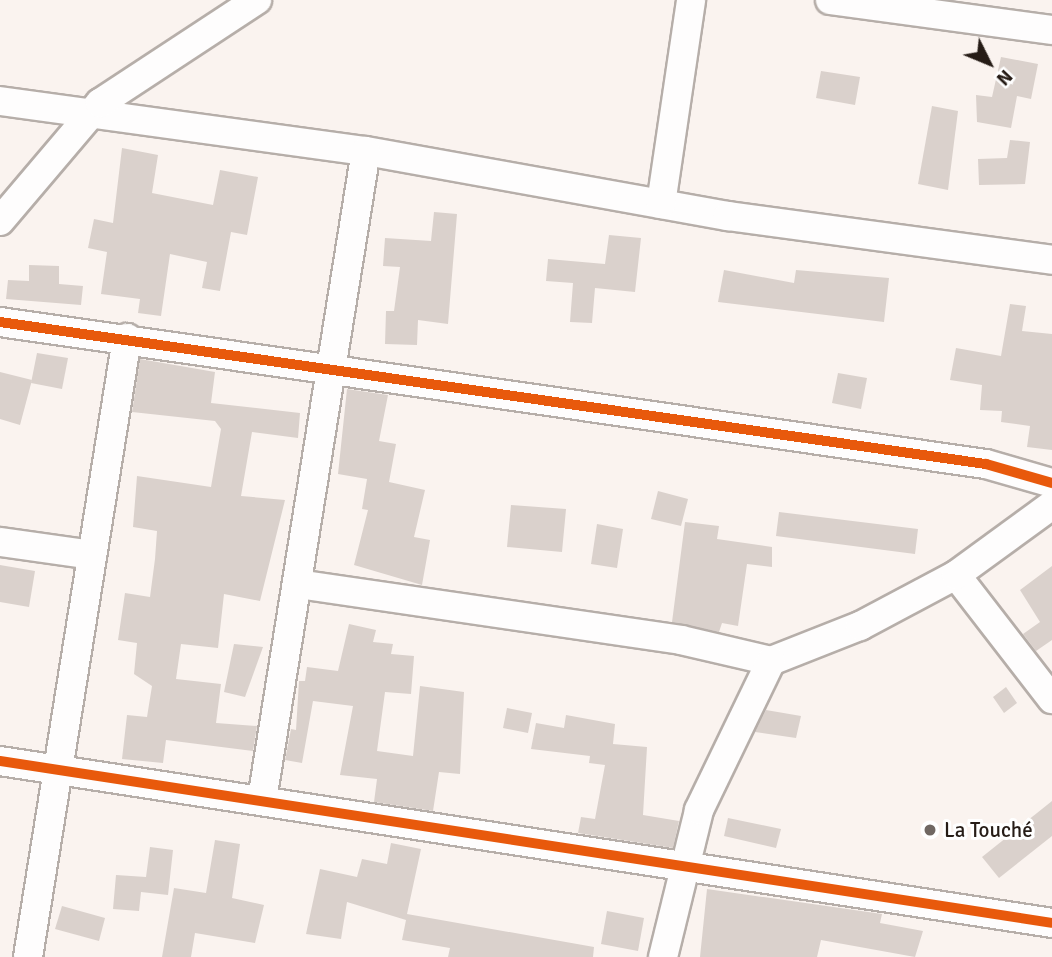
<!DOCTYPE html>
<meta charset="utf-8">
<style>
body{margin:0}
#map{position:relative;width:1052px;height:957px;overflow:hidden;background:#faf3ef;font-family:Signika,sans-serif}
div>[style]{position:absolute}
.building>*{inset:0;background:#dad1cc}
.roads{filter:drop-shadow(2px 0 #b6aea9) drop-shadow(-2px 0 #b6aea9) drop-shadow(0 2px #b6aea9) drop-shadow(0 -2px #b6aea9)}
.minor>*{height:28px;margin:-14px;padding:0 14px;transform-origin:14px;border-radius:14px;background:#fefdfd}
.cycleway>*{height:10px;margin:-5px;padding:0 5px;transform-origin:5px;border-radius:5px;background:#e8590c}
.dots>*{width:19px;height:19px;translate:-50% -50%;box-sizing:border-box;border:4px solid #fff;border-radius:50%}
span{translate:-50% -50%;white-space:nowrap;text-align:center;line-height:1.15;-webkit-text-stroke:6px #fff;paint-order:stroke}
.poi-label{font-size:21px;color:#261c16}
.left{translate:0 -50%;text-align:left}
.north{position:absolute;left:954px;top:28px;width:70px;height:70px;-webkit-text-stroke:5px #fff;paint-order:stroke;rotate:133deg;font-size:19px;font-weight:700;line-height:28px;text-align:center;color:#261c16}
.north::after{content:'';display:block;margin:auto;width:24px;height:32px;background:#261c16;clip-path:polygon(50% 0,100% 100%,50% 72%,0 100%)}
</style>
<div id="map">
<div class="building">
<div style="clip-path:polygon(1001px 57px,1038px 64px,1031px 99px,1017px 96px,1011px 128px,977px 122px,976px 95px,992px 97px)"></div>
<div style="clip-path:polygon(821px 71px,860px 77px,855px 105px,816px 98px)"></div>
<div style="clip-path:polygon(932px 106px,958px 111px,948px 190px,918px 184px)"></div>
<div style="clip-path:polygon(1010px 140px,1030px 142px,1025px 184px,979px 185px,978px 159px,1007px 158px)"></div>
<div style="clip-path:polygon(122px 148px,158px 155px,152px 193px,213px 205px,220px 170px,258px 177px,247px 235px,231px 232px,220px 291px,202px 288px,207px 262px,170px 254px,161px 316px,138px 313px,140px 299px,101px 294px,107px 252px,88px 248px,94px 219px,113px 223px)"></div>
<div style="clip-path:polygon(434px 212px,457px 214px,448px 324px,418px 320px,417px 345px,385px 344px,386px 311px,394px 311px,400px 267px,383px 266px,385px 238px,431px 241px)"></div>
<div style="clip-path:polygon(609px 235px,641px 238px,635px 292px,595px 288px,592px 323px,570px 322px,573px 283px,546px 281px,548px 259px,605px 264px)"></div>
<div style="clip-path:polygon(29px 265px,59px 266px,59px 284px,83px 286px,81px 305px,6px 299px,8px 280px,29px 281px)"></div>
<div style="clip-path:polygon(724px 270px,794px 283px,796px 270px,889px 278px,884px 322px,718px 302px)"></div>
<div style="clip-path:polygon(1010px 304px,1026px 306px,1022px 331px,1052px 334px,1052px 450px,1027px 447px,1030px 426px,1001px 422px,1002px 411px,980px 410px,982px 385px,950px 380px,956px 348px,1001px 356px)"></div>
<div style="clip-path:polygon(37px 353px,68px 358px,62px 389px,31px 383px)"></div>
<div style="clip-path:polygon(140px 359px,215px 372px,211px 403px,300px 413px,298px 438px,252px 432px,241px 496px,285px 500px,260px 601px,224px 594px,218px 648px,181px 644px,176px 679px,221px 684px,216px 723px,257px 726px,253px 751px,166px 740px,163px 763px,122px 759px,127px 715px,147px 717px,152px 686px,134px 674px,137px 643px,118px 640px,125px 593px,150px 597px,155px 559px,157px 531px,133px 527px,137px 476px,211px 487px,221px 429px,215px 421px,132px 412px)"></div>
<div style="clip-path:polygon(0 372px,32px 380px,20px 425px,0 419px)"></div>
<div style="clip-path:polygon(838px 373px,867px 378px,861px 409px,832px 403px)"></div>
<div style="clip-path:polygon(347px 389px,388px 395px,379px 441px,396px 444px,389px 482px,425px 490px,414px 537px,430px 540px,422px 585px,354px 565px,368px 510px,362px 509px,367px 479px,338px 474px)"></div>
<div style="clip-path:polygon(658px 491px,688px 499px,681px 526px,651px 519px)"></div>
<div style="clip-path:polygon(511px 505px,566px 509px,562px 552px,507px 547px)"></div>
<div style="clip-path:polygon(779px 512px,918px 529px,915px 554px,776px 536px)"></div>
<div style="clip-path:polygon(685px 522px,719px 526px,717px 539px,772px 547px,772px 567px,747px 564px,738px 626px,722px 623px,719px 632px,672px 622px)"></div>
<div style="clip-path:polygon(597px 524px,623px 529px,617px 568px,591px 564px)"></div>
<div style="clip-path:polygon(0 565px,35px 571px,29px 607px,0 602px)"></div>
<div style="clip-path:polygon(1052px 566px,1052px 640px,1036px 651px,1023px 634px,1040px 622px,1020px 590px)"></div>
<div style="clip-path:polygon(349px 624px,376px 630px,373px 642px,393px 644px,391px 654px,414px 656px,411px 694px,385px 692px,377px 751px,413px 756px,420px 686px,464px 692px,460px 774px,439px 772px,433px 811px,374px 802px,377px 779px,340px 775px,353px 706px,313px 701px,302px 763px,285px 760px,291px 729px,296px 730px,299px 681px,305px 681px,307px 667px,338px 671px)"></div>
<div style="clip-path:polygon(234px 644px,263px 647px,245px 697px,224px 692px)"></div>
<div style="clip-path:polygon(1006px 687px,1017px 703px,1004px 713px,993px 697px)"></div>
<div style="clip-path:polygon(507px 708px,532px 713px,528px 733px,503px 728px)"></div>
<div style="clip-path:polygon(766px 710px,801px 716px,796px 738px,755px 732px)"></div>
<div style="clip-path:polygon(566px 715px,615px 724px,613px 744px,647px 747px,643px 815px,679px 821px,673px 848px,578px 833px,581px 817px,595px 819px,605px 765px,589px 763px,590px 756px,531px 749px,536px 723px,564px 728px)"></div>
<div style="clip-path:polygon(1052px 801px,1052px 836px,999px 878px,982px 857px)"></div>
<div style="clip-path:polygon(728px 818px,781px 829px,776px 848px,724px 836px)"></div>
<div style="clip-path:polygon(215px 840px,240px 844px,232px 898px,264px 905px,255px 943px,195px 933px,191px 957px,162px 957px,174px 888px,206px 893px)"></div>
<div style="clip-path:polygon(391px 843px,421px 849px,407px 914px,594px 947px,593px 957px,448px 957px,450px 948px,402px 940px,406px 920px,347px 902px,341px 939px,306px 934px,320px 869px,357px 877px,362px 859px,387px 864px)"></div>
<div style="clip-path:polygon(150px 847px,173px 850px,168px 895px,141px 892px,139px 911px,113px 909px,116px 875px,146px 877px)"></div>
<div style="clip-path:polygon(707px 889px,882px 914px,880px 923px,923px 931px,915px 957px,821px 940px,817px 957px,700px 957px)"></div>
<div style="clip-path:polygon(62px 906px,105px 918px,99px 941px,55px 929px)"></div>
<div style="clip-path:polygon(607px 911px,644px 918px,638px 951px,601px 944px)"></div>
</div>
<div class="roads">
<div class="minor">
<div style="left:830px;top:0;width:224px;rotate:7.7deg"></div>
<div style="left:0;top:101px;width:369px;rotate:7.8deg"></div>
<div style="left:366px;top:151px;width:368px;rotate:10.2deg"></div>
<div style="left:728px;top:216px;width:327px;rotate:7.7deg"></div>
<div style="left:661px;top:204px;width:206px;rotate:-81.6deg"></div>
<div style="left:0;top:221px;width:155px;rotate:-49.7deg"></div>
<div style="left:100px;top:103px;width:188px;rotate:-33.3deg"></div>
<div style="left:0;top:322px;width:996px;rotate:8.2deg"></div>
<div style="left:986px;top:464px;width:69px;rotate:16.1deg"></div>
<div style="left:0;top:542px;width:93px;rotate:8deg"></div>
<div style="left:956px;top:575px;width:157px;rotate:52.3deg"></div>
<div style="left:298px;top:584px;width:387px;rotate:8.3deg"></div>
<div style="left:681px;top:640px;width:92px;rotate:13.1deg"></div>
<div style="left:771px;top:661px;width:96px;rotate:-21.5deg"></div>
<div style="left:860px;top:626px;width:109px;rotate:-28deg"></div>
<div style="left:956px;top:575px;width:119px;rotate:-36.1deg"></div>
<div style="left:0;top:761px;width:1064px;rotate:8.75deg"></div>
<div style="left:262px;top:800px;width:657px;rotate:-80.9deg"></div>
<div style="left:28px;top:957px;width:627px;rotate:-80.91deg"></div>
<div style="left:663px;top:957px;width:151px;rotate:-76.2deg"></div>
<div style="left:699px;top:810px;width:165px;rotate:-64.2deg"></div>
</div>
</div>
<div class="cycleway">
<div style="left:0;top:322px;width:996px;rotate:8.2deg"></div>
<div style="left:986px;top:464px;width:69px;rotate:16.1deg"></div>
<div style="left:0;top:761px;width:1064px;rotate:8.75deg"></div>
</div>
<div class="dots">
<div style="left:930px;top:830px;background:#706762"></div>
</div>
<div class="poi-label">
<span class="left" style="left:944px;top:830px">La Touché</span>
</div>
<div class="north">N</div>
</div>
